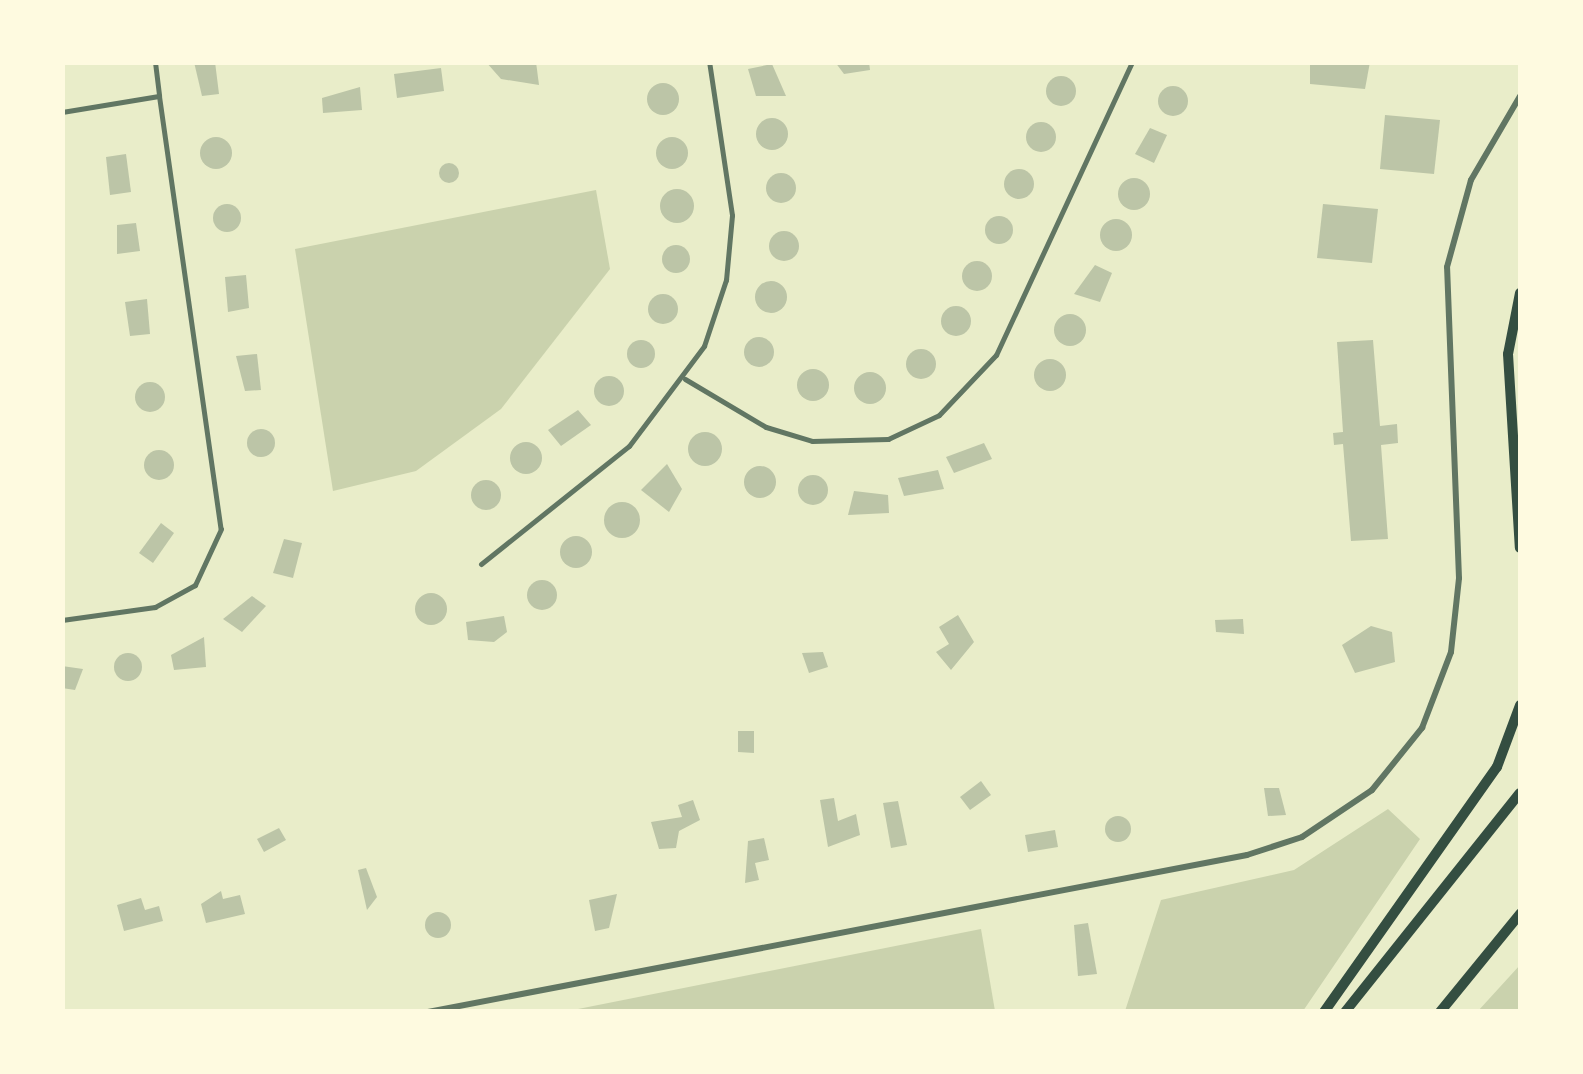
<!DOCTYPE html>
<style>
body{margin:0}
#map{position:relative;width:1583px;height:1074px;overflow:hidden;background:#e9edc9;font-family:Rubik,sans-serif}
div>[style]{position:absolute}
.green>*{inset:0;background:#cad2ad}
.building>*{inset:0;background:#bcc5a7}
.round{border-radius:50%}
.minor>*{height:5px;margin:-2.5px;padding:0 2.5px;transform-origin:2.5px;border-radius:2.5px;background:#617663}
.tertiary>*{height:6px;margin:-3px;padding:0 3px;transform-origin:3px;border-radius:3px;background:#617663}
.motorway>*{height:10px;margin:-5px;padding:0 5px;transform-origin:5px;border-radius:5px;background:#344e41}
span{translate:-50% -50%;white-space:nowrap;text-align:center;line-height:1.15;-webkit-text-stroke:8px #fefae0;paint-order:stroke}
.frame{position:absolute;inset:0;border:65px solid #fefae0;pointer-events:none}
</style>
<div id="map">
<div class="green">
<div style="clip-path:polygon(596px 190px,610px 269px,501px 409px,416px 471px,333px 491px,295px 249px)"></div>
<div style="clip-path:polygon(1388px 809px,1420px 839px,1303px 1011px,1125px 1011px,1161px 900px,1294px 870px)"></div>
<div style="clip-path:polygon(981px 929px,995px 1011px,568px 1011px)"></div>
<div style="clip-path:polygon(1520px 962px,1520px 1011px,1478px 1011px,1520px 965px)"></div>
</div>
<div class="building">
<div style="clip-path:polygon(194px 62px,215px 62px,219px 94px,202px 96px)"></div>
<div style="clip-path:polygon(486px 62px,536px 62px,539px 85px,501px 79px)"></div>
<div style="clip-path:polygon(835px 62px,869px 62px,870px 70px,844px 74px)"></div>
<div style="clip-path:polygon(1310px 62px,1370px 62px,1365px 89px,1310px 84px)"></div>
<div style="clip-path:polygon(772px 64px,786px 96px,756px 96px,748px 69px)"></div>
<div style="clip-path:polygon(441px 68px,444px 91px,397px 98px,394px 74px)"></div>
<div class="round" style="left:1046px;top:76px;width:30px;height:30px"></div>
<div class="round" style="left:647px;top:83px;width:32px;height:32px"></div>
<div class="round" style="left:1158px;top:86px;width:30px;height:30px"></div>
<div style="clip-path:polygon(360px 87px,362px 110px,323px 113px,322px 98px)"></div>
<div style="clip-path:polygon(1385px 115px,1440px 120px,1434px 174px,1380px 169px)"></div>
<div class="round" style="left:756px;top:118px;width:32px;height:32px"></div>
<div class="round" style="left:1026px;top:122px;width:30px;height:30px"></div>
<div style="clip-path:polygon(1150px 128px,1167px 135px,1154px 163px,1135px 154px)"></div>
<div class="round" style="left:656px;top:137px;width:32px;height:32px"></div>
<div class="round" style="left:200px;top:137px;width:32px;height:32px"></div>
<div style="clip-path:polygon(126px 154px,131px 192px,110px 195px,106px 157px)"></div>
<div class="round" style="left:439px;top:163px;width:20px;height:20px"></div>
<div class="round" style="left:1004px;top:169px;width:30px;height:30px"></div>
<div class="round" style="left:766px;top:173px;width:30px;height:30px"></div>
<div class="round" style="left:1118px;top:178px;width:32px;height:32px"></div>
<div class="round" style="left:660px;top:189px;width:34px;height:34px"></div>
<div class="round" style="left:213px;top:204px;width:28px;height:28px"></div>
<div style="clip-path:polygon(1323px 204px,1378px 209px,1372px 263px,1317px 258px)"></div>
<div class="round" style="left:985px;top:216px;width:28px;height:28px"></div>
<div class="round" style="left:1100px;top:219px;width:32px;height:32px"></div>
<div style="clip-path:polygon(136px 223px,140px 251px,117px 254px,117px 225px)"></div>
<div class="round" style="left:769px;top:231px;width:30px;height:30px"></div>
<div class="round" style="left:662px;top:245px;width:28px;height:28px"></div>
<div class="round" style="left:962px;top:261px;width:30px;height:30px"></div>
<div style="clip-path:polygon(1095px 265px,1112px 273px,1100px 302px,1074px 294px)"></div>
<div style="clip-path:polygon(246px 275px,249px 308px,228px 312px,225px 277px)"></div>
<div class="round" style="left:755px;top:281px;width:32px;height:32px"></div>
<div class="round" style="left:648px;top:294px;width:30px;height:30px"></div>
<div style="clip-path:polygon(147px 299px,150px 334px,130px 336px,125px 302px)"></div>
<div class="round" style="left:941px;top:306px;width:30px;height:30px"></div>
<div class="round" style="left:1054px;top:314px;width:32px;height:32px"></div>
<div class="round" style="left:744px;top:337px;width:30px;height:30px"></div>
<div style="clip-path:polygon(1373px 340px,1380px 426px,1397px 424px,1398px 443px,1381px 445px,1388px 539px,1351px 541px,1343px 444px,1334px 445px,1333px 433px,1343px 432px,1337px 342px)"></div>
<div class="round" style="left:627px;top:340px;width:28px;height:28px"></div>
<div class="round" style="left:906px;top:349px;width:30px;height:30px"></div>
<div style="clip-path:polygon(257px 354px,261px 390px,245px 391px,236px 356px)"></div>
<div class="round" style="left:1034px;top:359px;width:32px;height:32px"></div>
<div class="round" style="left:797px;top:369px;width:32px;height:32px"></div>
<div class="round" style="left:854px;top:372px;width:32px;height:32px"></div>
<div class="round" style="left:594px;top:376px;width:30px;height:30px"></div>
<div class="round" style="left:135px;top:382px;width:30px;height:30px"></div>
<div style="clip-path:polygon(578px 410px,591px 425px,561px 446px,548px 430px)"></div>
<div class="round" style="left:247px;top:429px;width:28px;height:28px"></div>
<div class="round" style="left:688px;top:432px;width:34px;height:34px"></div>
<div class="round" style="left:510px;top:442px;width:32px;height:32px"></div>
<div style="clip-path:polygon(984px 443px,992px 459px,954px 473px,946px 457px)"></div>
<div class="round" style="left:144px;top:450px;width:30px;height:30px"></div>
<div style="clip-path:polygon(667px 464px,682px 489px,669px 512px,641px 490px)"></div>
<div class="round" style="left:744px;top:466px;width:32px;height:32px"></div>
<div style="clip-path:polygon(938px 470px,944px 489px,904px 496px,898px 478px)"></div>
<div class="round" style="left:798px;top:475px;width:30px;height:30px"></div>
<div class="round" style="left:471px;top:480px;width:30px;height:30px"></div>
<div style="clip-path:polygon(854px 491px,888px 495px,889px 513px,848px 515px)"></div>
<div class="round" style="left:604px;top:502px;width:36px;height:36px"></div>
<div style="clip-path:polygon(161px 523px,174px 533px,153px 563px,139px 553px)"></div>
<div class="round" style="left:560px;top:536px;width:32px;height:32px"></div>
<div style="clip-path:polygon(284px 539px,302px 543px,293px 578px,273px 573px)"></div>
<div class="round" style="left:527px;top:580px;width:30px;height:30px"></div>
<div class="round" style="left:415px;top:593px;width:32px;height:32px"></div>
<div style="clip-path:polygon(252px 596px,266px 606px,242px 632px,223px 619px)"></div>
<div style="clip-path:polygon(958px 615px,974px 642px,951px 670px,936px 652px,949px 644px,939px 627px)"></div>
<div style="clip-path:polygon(504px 616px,507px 632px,494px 642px,468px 640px,466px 622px)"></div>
<div style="clip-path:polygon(1243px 619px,1244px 634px,1216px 632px,1215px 620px)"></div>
<div style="clip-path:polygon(1371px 626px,1392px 632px,1395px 662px,1355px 673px,1342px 645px)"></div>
<div style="clip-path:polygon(204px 637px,206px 667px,174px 670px,171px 655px)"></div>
<div style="clip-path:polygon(823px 652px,828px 667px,809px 673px,802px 653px)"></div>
<div class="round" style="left:114px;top:653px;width:28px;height:28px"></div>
<div style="clip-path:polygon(62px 666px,83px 669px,75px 690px,62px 688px)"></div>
<div style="clip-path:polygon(738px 731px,754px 731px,754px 753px,738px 752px)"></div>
<div style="clip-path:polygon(981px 781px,991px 795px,970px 810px,960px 797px)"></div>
<div style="clip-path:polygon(1264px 788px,1279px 788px,1286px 815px,1268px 816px)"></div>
<div style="clip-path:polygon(834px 798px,838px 821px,856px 814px,860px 835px,828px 847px,820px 800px)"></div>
<div style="clip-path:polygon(693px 800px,700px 820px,679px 831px,676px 848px,659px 849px,651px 822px,682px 817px,678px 805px)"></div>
<div style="clip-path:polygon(898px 801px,907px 845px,891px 848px,883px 803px)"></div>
<div class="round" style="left:1105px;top:816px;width:26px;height:26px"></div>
<div style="clip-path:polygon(279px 828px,286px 840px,264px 852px,257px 839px)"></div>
<div style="clip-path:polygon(1055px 830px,1058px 847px,1028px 852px,1025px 835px)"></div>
<div style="clip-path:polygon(764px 838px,769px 860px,755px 863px,759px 880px,745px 883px,748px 841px)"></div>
<div style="clip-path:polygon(366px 868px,377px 897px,367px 910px,358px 870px)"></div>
<div style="clip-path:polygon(221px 891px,223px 899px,240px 895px,245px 914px,206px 923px,201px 904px)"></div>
<div style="clip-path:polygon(617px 894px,609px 928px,595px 931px,589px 900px)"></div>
<div style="clip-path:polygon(141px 898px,145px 910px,159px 906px,163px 921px,124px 931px,117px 905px)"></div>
<div class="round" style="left:425px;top:912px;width:26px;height:26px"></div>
<div style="clip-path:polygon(1088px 923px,1097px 974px,1078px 976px,1074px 925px)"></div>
</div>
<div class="minor">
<div style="left:155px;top:62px;width:34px;rotate:83deg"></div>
<div style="left:62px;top:112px;width:98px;rotate:-9.4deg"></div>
<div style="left:159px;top:96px;width:437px;rotate:81.9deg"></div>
<div style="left:221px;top:529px;width:62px;rotate:114.9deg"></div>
<div style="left:195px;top:585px;width:46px;rotate:151.2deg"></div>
<div style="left:155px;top:607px;width:94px;rotate:172deg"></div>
<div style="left:685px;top:379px;width:94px;rotate:30.7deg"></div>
<div style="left:766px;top:427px;width:48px;rotate:16.9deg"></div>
<div style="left:812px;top:441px;width:76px;rotate:-1.5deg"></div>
<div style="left:888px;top:439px;width:56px;rotate:-25.2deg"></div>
<div style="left:939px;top:415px;width:83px;rotate:-46.5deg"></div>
<div style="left:996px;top:355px;width:323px;rotate:-65.1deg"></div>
<div style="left:481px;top:564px;width:189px;rotate:-38.6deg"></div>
<div style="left:629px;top:446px;width:125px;rotate:-53.1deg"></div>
<div style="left:704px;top:346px;width:70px;rotate:-71.6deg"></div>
<div style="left:726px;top:280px;width:65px;rotate:-84.7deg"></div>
<div style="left:732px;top:215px;width:155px;rotate:-98.5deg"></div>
</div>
<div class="tertiary">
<div style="left:428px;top:1012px;width:834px;rotate:-10.85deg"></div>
<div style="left:1247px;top:855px;width:58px;rotate:-18.1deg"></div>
<div style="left:1302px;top:837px;width:84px;rotate:-33.9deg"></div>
<div style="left:1372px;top:790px;width:80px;rotate:-51.1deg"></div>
<div style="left:1422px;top:728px;width:81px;rotate:-69.1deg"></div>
<div style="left:1451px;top:652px;width:74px;rotate:-83.8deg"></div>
<div style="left:1459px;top:578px;width:311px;rotate:-92.2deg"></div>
<div style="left:1447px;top:267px;width:90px;rotate:-74.6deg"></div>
<div style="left:1471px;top:180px;width:97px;rotate:-59.7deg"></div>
</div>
<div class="motorway">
<div style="left:1520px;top:293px;width:62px;rotate:101.1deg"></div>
<div style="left:1508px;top:354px;width:194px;rotate:86.5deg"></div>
<div style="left:1324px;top:1012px;width:300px;rotate:-54.8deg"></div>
<div style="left:1497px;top:767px;width:66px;rotate:-69.6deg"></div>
<div style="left:1345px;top:1012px;width:280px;rotate:-51.4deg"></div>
<div style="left:1440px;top:1012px;width:127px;rotate:-50.8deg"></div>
</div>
<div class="frame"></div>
</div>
